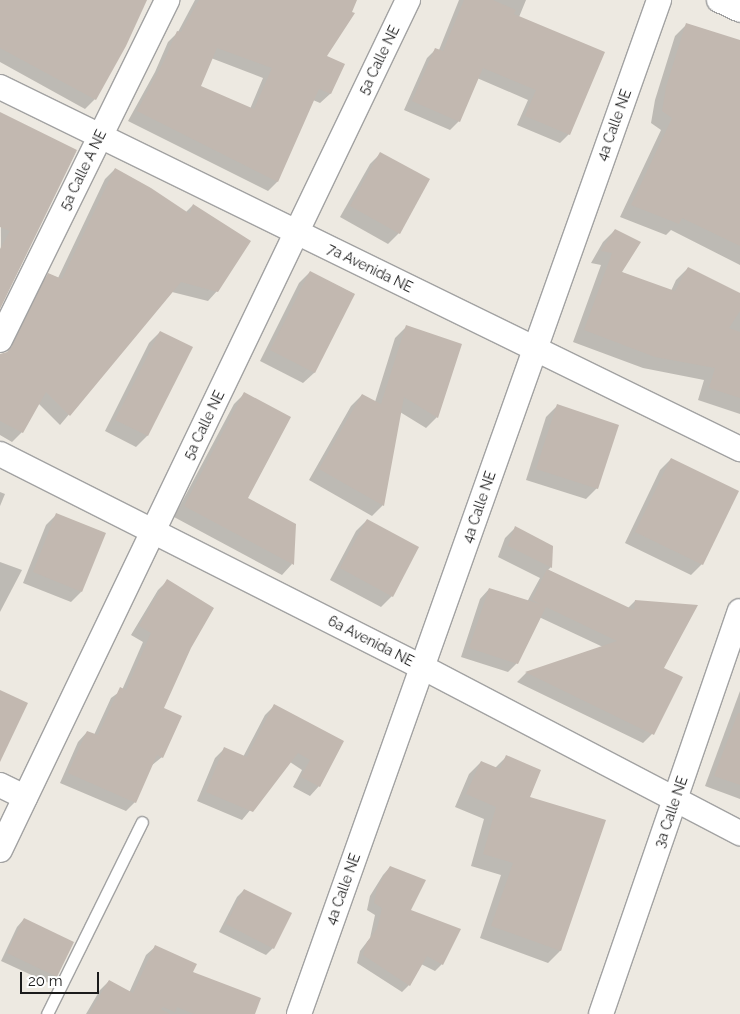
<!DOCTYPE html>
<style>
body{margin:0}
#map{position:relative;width:740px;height:1014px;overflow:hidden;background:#ede9e1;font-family:Raleway,sans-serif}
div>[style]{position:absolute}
.shadow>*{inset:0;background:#0003}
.building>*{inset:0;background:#c2b8b0}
.roads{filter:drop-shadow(1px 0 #a2a2a2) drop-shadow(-1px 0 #a2a2a2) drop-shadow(0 1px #a2a2a2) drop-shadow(0 -1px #a2a2a2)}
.service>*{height:11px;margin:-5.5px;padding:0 5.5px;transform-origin:5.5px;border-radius:5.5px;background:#fff}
.minor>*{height:24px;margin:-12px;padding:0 12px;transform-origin:12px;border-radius:12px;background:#fff}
span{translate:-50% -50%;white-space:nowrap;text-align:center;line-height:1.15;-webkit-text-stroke:4px #fff;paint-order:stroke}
.street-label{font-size:14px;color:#1b1b1b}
.scale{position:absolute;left:20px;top:972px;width:79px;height:22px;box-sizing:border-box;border:2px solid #1b1b1b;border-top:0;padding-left:6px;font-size:15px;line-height:18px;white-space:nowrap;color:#1b1b1b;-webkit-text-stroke:4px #fff;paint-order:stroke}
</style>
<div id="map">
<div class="shadow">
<div style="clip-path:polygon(0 0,145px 0,95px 99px,85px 109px,0 62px)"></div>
<div style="clip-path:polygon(evenodd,195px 0,356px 0,325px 56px,343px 64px,330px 94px,320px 103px,313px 100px,277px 182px,268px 191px,128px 121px,155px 72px,168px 42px,178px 32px,195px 0,211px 58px,263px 78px,250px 109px,199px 86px,211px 58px)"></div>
<div style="clip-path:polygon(459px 0,526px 0,519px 17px,569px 134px,560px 143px,517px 125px,528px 100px,477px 78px,459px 121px,450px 130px,404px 110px,427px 58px,436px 49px,439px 50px)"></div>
<div style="clip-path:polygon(687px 24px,740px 41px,740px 265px,671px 230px,666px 235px,620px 217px,661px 130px,651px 123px,655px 100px,675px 36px)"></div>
<div style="clip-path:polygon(0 113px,76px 151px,0 306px,1px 241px)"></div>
<div style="clip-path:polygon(381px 153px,399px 233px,388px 244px,340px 217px,370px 164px)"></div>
<div style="clip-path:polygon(115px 169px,185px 213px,193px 205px,217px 291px,208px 301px,172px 292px,60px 425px,38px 403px,22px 432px,12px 442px,0 435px,0 374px,13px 347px,9px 345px,39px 284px,49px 274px,58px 278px,105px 179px)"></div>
<div style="clip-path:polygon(615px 230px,621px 272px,671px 291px,676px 280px,688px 268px,740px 295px,740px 414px,698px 400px,704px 380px,643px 368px,573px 342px,601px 265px,591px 263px,603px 242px)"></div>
<div style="clip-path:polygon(310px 272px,354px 294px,314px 373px,303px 383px,260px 361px,299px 283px)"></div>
<div style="clip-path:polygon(406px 327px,437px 417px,426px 428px,400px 412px,383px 505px,372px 516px,309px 480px,351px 406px,362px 395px,375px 402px,395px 338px)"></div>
<div style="clip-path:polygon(160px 332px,191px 348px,147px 436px,136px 447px,105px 431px,149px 343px)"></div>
<div style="clip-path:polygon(245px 393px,246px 499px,292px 564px,282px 575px,174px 517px,234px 404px)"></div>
<div style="clip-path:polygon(557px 406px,597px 488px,586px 499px,526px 480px,546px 417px)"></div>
<div style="clip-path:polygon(671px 459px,702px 564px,691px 575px,625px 543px,660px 470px)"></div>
<div style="clip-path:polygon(0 492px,5px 494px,0 506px)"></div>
<div style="clip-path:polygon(57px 514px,81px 592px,71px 602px,23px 583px,46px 525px)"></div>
<div style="clip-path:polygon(367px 520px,392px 596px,381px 607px,330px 580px,356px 531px)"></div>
<div style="clip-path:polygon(516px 527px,551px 567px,548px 570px,627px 609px,635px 601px,663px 669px,681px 678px,652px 734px,643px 743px,517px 682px,526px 673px,603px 647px,539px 617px,517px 663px,508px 672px,461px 657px,480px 599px,489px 589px,527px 602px,540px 578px,498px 557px,505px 538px)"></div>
<div style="clip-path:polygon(0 562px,22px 570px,0 612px)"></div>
<div style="clip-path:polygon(167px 581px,190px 647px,162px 708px,162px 757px,151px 766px,135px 802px,126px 811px,60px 783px,78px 742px,87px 732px,94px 735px,111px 698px,122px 690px,143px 642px,131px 635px,158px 590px)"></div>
<div style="clip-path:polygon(740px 691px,740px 799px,705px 786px)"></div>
<div style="clip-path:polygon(274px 706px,342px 741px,319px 786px,310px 796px,293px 787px,302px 770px,290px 762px,242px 820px,197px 801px,215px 758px,224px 749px,243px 757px,265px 715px)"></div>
<div style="clip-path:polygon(506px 757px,528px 798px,604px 820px,560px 951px,548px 963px,480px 938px,501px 875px,471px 866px,484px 819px,455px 807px,469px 774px,481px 762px,495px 768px)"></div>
<div style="clip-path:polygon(390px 867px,409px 911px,442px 964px,435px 971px,421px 964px,409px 985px,402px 992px,357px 963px,360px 951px,370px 938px,375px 915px,367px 910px,370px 896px,383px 875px)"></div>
<div style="clip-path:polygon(244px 890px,273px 948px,266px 955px,219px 932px,237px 897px)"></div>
<div style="clip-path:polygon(24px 919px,56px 976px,49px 983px,1px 961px,17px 927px)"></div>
<div style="clip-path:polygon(155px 947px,254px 1014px,86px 1014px,100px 990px,109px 981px,129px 993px,146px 955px)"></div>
</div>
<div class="building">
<div style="clip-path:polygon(0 0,147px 0,126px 46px,96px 100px,0 48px)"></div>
<div style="clip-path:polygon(evenodd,199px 0,357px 0,352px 12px,355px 13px,327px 56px,345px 64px,331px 94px,319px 89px,278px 182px,137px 111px,164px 61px,177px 31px,181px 32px,199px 0,217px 48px,272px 68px,254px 109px,201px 86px,217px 48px)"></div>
<div style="clip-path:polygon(464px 0,493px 0,516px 10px,514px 14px,605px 52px,570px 135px,525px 116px,536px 90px,483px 68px,460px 122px,412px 101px,435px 48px,443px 51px)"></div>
<div style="clip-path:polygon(686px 23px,740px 40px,740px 246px,682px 218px,679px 224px,631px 205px,672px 118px,662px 111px,666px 87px)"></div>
<div style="clip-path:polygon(0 112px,77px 150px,0 309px,0 249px,10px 231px,0 227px)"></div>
<div style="clip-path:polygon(380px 152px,430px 179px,400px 234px,350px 206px)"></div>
<div style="clip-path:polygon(115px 168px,151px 188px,190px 214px,193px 204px,251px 241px,218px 292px,181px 282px,70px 416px,46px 392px,23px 433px,0 421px,0 354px,7px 352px,12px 346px,48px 273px,62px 279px)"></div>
<div style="clip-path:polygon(615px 229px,641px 242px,622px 272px,675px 291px,688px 267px,740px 293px,740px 311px,729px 328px,740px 332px,740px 398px,709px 388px,715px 368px,655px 357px,584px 330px,612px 253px,601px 251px)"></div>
<div style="clip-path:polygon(310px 271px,355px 294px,315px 373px,270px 350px)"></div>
<div style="clip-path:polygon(406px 325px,462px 344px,438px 418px,404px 397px,384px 506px,319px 469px,362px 394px,381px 404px)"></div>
<div style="clip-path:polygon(160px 331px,193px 347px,148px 436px,115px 420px)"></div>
<div style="clip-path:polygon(244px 392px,291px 417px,248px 498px,296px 524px,294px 565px,184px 506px)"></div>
<div style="clip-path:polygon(557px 404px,619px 425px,598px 489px,536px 469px)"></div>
<div style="clip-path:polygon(671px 458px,739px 491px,703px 565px,635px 532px)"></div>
<div style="clip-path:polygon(56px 513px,106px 533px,82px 592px,33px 572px)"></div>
<div style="clip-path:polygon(367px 519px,419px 547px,393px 597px,340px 568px)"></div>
<div style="clip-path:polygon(515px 526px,553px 546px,552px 568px,508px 546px)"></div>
<div style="clip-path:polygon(547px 569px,634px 610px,635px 600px,698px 605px,664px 668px,683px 677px,654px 735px,525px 672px,617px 641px,546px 607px,518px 664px,469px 648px,489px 588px,540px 604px,532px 600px)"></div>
<div style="clip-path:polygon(167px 579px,214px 608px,191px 648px,164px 708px,182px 716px,163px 758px,157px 755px,136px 803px,68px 773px,87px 731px,98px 735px,120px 687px,126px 690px,151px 633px,139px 626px)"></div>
<div style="clip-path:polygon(0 690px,28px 703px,0 762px)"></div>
<div style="clip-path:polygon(274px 704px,344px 741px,320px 787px,301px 777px,310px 760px,298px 753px,253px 812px,206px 792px,224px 747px,247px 757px)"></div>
<div style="clip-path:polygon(738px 713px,740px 713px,740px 785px,714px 776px)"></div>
<div style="clip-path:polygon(506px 755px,541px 770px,530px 797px,606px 820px,561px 951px,491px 926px,513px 863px,483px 854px,496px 807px,466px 794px,481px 761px,500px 769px)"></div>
<div style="clip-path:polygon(390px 866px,426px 880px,411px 910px,461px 929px,443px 965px,427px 956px,410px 986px,363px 955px,367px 942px,377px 929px,382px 908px,374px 903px,377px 888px)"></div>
<div style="clip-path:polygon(244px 889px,292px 913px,274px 949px,226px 924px)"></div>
<div style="clip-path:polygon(24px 918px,74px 942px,57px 977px,7px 953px)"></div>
<div style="clip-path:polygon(155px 945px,197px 964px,193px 972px,261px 998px,255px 1014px,194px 1014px,177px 1007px,175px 1012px,163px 1007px,161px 1009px,170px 1014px,89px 1014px,109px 980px,133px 993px)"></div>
</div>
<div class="roads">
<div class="service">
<div style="left:47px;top:1014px;width:214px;rotate:-63.7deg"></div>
</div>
<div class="minor">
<div style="left:719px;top:0;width:23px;rotate:25deg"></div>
<div style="left:0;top:87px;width:824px;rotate:26.07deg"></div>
<div style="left:0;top:340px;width:379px;rotate:-63.8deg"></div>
<div style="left:0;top:454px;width:473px;rotate:26.8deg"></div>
<div style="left:422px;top:667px;width:359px;rotate:27.6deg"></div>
<div style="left:0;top:785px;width:28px;rotate:26deg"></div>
<div style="left:0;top:850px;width:943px;rotate:-64.36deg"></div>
<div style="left:299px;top:1014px;width:1076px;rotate:-70.45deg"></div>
<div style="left:601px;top:1014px;width:426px;rotate:-71deg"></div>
</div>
</div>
<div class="street-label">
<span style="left:379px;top:60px;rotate:-64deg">5a Calle NE</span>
<span style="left:614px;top:125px;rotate:-70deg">4a Calle NE</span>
<span style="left:83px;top:170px;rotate:-64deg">5a Calle A NE</span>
<span style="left:370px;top:268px;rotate:26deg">7a Avenida NE</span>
<span style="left:204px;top:425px;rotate:-64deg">5a Calle NE</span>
<span style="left:479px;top:507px;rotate:-71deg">4a Calle NE</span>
<span style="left:371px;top:641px;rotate:27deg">6a Avenida NE</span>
<span style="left:671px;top:812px;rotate:-71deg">3a Calle NE</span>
<span style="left:343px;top:889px;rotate:-70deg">4a Calle NE</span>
</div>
<div class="scale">20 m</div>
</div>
